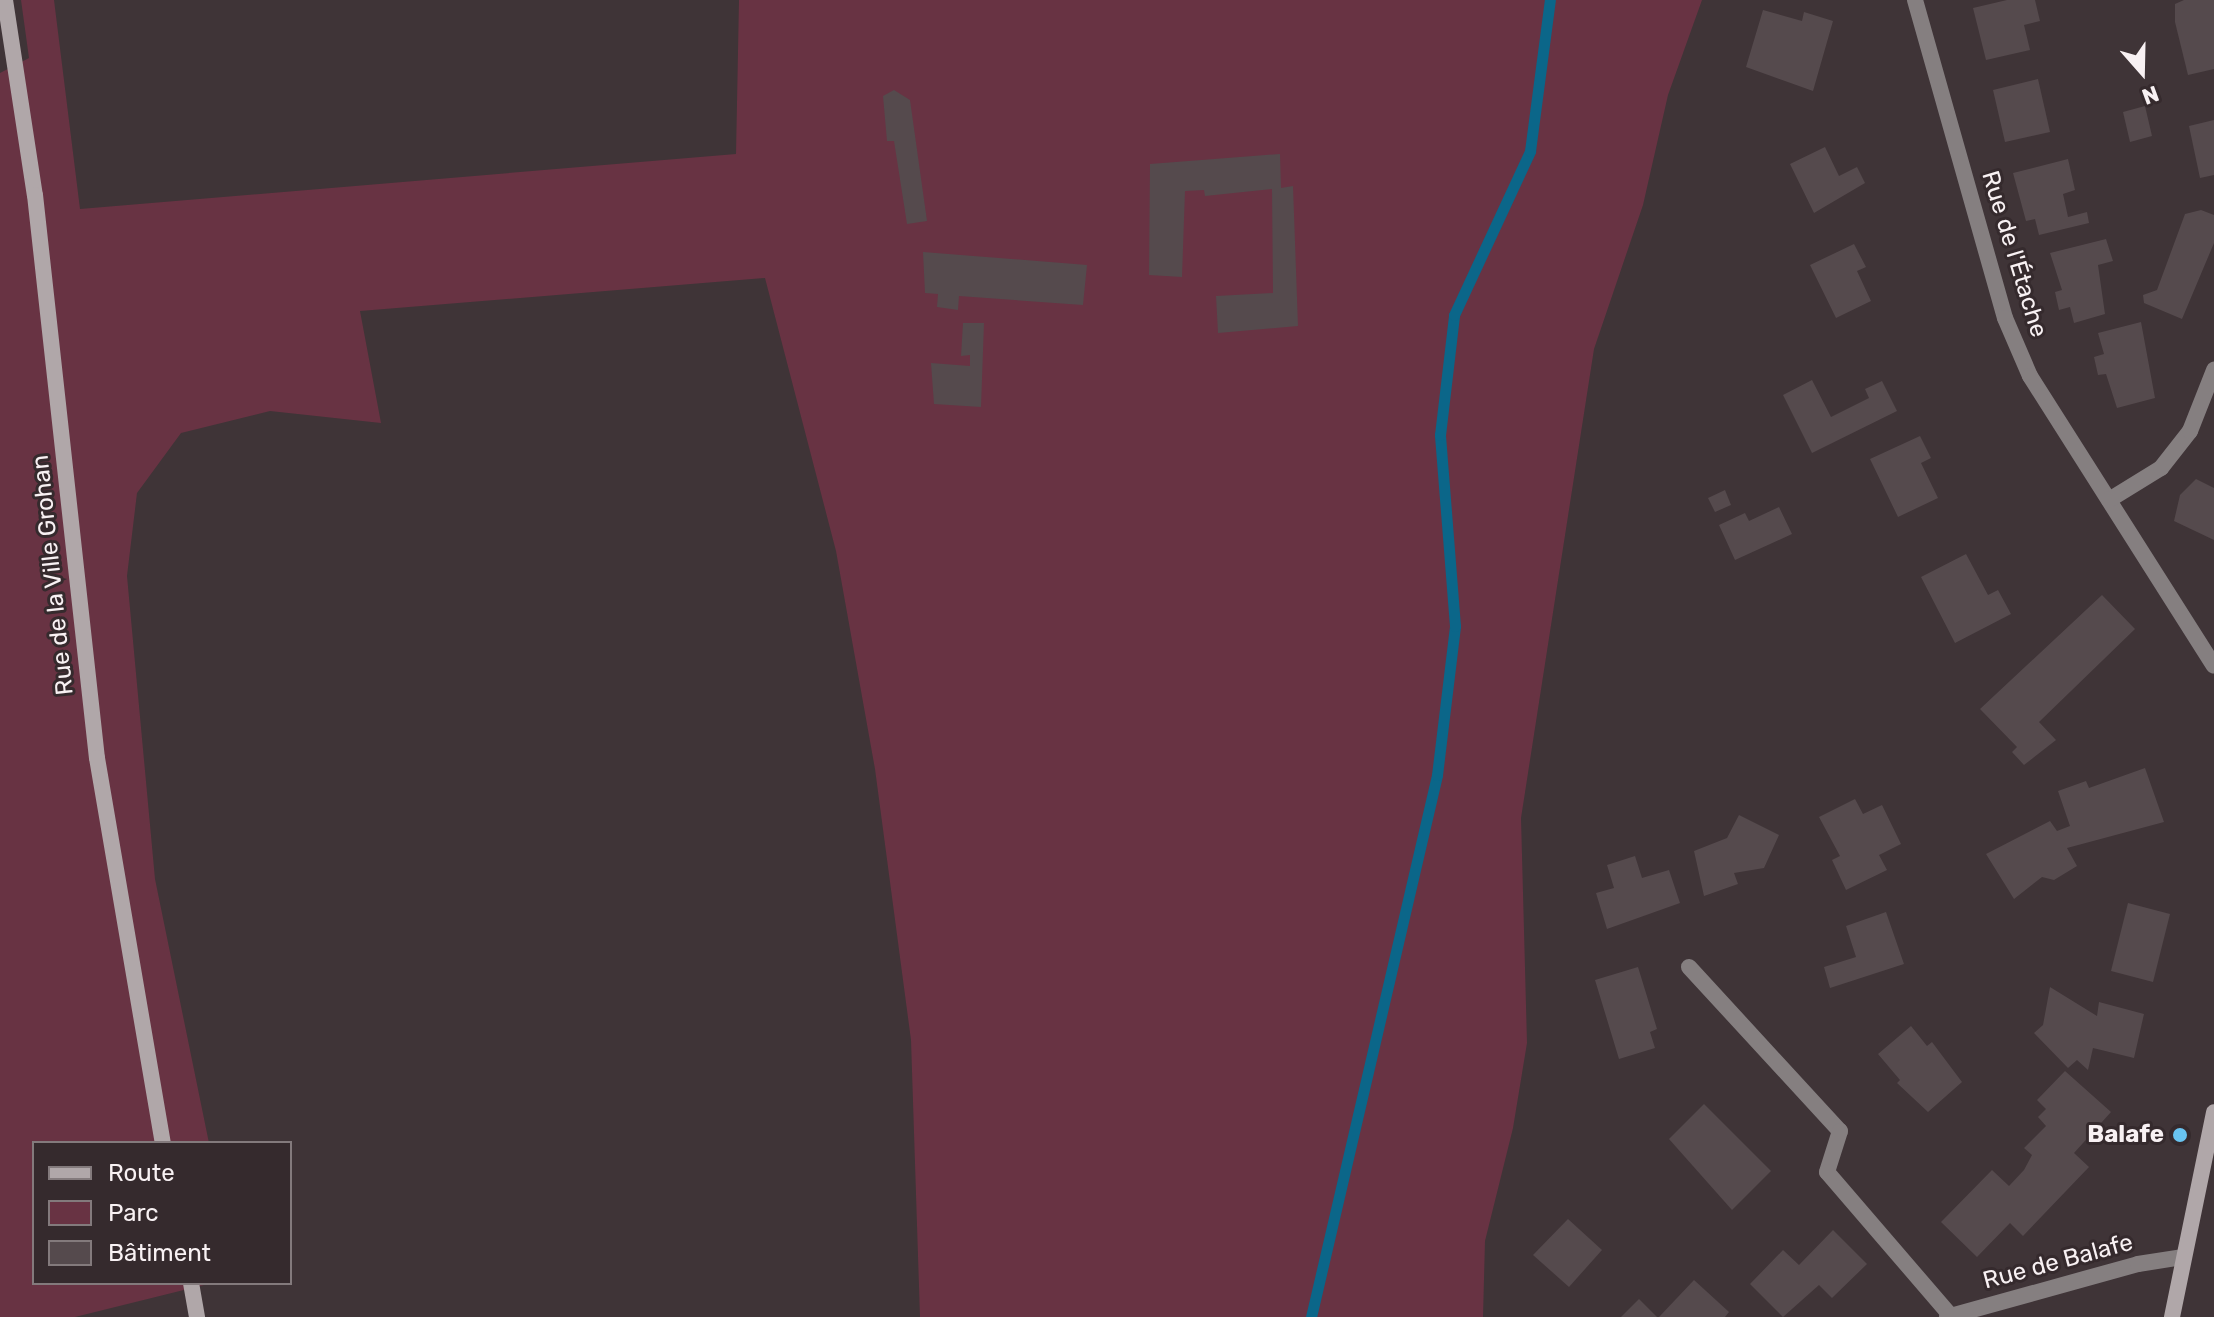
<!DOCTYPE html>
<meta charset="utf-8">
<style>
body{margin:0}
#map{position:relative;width:2214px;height:1317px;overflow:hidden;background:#3f3437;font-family:Rubik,sans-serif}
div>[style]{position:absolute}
.green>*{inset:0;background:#683343}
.stream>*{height:11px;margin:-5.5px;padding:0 5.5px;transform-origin:5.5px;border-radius:5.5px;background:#0b6689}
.building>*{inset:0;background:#554a4d}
.street>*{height:16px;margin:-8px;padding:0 8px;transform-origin:8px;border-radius:8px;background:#857f80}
.secondary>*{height:16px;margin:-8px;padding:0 8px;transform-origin:8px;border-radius:8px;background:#b0a7a9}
.dots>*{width:22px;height:22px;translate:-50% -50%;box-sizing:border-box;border:4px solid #352a2d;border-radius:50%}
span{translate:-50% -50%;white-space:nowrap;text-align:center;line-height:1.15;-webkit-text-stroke:6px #352a2d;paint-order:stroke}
.street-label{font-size:24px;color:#f8f1f3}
.poi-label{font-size:24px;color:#f8f1f3;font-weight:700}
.right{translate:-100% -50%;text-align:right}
.legend{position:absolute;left:32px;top:1141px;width:260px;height:144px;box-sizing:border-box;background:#352a2d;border:2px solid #837a7c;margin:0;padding:10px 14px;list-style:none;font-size:24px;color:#f8f1f3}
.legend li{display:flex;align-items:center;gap:16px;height:40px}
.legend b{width:40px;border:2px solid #837a7c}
.north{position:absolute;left:2102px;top:32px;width:80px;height:80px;-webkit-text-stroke:6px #352a2d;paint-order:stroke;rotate:160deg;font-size:22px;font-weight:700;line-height:32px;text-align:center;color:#f8f1f3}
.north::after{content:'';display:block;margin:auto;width:28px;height:36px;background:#f8f1f3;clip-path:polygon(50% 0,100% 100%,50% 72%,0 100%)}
</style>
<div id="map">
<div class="green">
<div style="clip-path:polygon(21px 0,54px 0,80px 209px,736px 154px,739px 0,1702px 0,1668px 95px,1643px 205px,1594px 349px,1521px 818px,1527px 1043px,1513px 1128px,1485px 1241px,1483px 1317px,920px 1317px,911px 1040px,875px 769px,836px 551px,765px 278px,360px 311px,381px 423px,270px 411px,181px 433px,137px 493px,127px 576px,155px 879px,209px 1143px,34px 1143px,34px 1283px,212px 1283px,75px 1317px,0 1317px,0 73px,29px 58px)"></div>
</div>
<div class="stream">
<div style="left:1311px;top:1317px;width:556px;rotate:-76.91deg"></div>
<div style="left:1437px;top:775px;width:150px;rotate:-83.1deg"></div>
<div style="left:1455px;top:626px;width:192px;rotate:-94.5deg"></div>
<div style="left:1440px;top:435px;width:121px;rotate:-83.3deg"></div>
<div style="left:1454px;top:315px;width:181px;rotate:-65.1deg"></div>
<div style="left:1530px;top:151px;width:152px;rotate:-82.5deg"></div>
</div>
<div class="building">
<div style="clip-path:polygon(2007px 0,2035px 0,2040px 21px,2024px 25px,2030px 50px,1986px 60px,1973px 8px)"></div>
<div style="clip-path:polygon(2184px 0,2214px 0,2214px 69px,2188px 75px,2175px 22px,2175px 4px)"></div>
<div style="clip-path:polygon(1763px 10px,1802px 21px,1804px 12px,1833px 21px,1813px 91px,1746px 67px)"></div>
<div style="clip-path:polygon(2038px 79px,2050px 132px,2005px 142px,1993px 90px)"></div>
<div style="clip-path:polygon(894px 90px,910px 100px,927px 221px,907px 224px,894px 141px,887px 141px,883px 96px)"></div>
<div style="clip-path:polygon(2145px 106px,2152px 136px,2130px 142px,2123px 112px)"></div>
<div style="clip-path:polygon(2214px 120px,2214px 175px,2200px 178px,2189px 126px)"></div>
<div style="clip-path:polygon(1825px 147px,1839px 176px,1857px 167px,1865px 183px,1814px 213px,1790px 164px)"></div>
<div style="clip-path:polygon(1280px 154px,1281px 188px,1293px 186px,1298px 326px,1218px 333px,1216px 296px,1273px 293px,1272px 189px,1205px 196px,1204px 190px,1185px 191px,1182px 277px,1149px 275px,1150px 164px)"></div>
<div style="clip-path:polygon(2068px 159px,2075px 190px,2063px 194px,2068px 217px,2087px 212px,2089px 223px,2039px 235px,2035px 219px,2026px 221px,2013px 173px)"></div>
<div style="clip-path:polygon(2201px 210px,2214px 215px,2214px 243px,2182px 319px,2144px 303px,2143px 295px,2157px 290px,2185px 214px)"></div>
<div style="clip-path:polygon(2106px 239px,2113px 261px,2098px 265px,2105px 314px,2074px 323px,2070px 307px,2059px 310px,2055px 292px,2062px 290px,2050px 253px)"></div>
<div style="clip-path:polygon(1854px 244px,1866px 267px,1857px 271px,1871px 301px,1836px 318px,1810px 265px)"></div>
<div style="clip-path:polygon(923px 252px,1087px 265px,1083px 305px,959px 296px,958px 310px,937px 307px,938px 294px,925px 293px)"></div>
<div style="clip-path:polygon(2141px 322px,2155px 398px,2117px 408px,2106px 374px,2098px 375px,2094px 357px,2104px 354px,2098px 333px)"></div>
<div style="clip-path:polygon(963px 323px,984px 323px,981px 407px,934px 404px,931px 363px,970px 366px,970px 355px,961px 356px)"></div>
<div style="clip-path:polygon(1812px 380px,1831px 417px,1869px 398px,1865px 389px,1882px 381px,1897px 411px,1812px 453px,1783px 395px)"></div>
<div style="clip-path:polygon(1920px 436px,1931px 458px,1921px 463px,1938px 498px,1898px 517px,1870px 459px)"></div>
<div style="clip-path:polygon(2196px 479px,2214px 488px,2214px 540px,2174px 521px,2180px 495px)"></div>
<div style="clip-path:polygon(1725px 490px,1731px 505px,1715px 512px,1708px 498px)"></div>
<div style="clip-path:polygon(1779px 507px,1792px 534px,1735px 560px,1719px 525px,1745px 513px,1749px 521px)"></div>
<div style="clip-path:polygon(1966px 554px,1988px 595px,1998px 590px,2011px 614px,1955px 643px,1921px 577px)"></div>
<div style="clip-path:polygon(2102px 595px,2135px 629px,2039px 722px,2056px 740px,2024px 765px,2012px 752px,2017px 747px,1980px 709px)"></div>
<div style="clip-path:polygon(2145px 768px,2164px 822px,2067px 848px,2077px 866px,2054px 880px,2042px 877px,2014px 899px,1986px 854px,2050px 821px,2057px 831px,2070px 826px,2058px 791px,2086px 781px,2089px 788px)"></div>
<div style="clip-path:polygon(1855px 799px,1863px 814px,1882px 805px,1901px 844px,1879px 855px,1887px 870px,1846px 890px,1832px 860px,1840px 856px,1819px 817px)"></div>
<div style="clip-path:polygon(1739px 815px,1779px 835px,1764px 868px,1734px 873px,1738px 884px,1704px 896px,1694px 851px,1727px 838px)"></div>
<div style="clip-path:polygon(1635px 856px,1642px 878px,1669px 870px,1680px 903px,1607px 929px,1596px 893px,1614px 888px,1607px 865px)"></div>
<div style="clip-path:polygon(2128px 903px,2170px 914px,2153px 982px,2111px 971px)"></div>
<div style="clip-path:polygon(1886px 912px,1904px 964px,1830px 988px,1824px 967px,1856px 957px,1846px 926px)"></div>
<div style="clip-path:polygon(1638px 967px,1657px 1029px,1650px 1032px,1655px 1048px,1619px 1059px,1595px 980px)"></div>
<div style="clip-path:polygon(2050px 987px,2097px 1016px,2099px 1002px,2144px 1014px,2134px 1058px,2093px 1048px,2088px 1070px,2077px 1060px,2068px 1068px,2034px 1033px,2043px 1025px)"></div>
<div style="clip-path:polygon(1911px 1026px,1927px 1046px,1932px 1042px,1962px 1082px,1928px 1112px,1897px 1083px,1900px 1080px,1878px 1054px)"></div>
<div style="clip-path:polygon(2065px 1071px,2111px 1112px,2074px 1153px,2089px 1167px,2023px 1236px,2010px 1223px,1977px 1257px,1941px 1222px,1992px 1170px,2009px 1186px,2024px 1170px,2032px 1155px,2024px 1148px,2046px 1126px,2038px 1117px,2046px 1109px,2037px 1100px)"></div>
<div style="clip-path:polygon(1704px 1104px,1771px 1171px,1732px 1210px,1669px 1139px)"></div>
<div style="clip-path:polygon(1568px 1219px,1602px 1250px,1569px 1287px,1533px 1255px)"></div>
<div style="clip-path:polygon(1833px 1230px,1867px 1264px,1832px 1298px,1819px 1285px,1783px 1317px,1750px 1284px,1783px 1250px,1799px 1265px)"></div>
<div style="clip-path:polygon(1694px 1280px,1729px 1312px,1725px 1317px,1659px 1317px)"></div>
<div style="clip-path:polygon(1639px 1299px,1657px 1317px,1621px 1317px)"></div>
</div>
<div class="street">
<div style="left:1915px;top:0;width:330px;rotate:74.2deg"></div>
<div style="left:2005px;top:318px;width:63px;rotate:66.7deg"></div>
<div style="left:2030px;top:376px;width:343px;rotate:57.6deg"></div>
<div style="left:2109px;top:500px;width:61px;rotate:-31.6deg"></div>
<div style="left:2161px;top:468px;width:47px;rotate:-51.9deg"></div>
<div style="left:2190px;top:431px;width:66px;rotate:-68.5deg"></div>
<div style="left:1689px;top:967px;width:223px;rotate:47.4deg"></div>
<div style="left:1840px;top:1131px;width:43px;rotate:107.6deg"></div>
<div style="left:1827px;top:1172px;width:190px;rotate:49.3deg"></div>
<div style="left:1947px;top:1317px;width:198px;rotate:-15.5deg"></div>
<div style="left:2138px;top:1264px;width:46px;rotate:-8.8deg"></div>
</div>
<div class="secondary">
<div style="left:5px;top:0;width:197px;rotate:81.3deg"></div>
<div style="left:35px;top:195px;width:566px;rotate:83.72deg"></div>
<div style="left:97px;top:758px;width:391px;rotate:80.3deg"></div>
<div style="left:191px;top:1283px;width:35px;rotate:80deg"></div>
<div style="left:2172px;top:1317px;width:209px;rotate:-78.4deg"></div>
</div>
<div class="dots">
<div style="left:2180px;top:1135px;background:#69c4f1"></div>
</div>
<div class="street-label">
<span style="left:2014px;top:254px;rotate:73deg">Rue de l'Étache</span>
<span style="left:53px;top:575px;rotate:-96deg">Rue de la Ville Grohan</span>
<span style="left:2058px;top:1262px;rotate:-15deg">Rue de Balafe</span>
</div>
<div class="poi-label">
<span class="right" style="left:2164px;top:1135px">Balafe</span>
</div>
<ul class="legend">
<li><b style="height:10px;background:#b0a7a9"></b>Route</li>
<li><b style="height:22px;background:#683343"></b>Parc</li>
<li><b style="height:22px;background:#554a4d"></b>Bâtiment</li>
</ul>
<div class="north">N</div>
</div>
